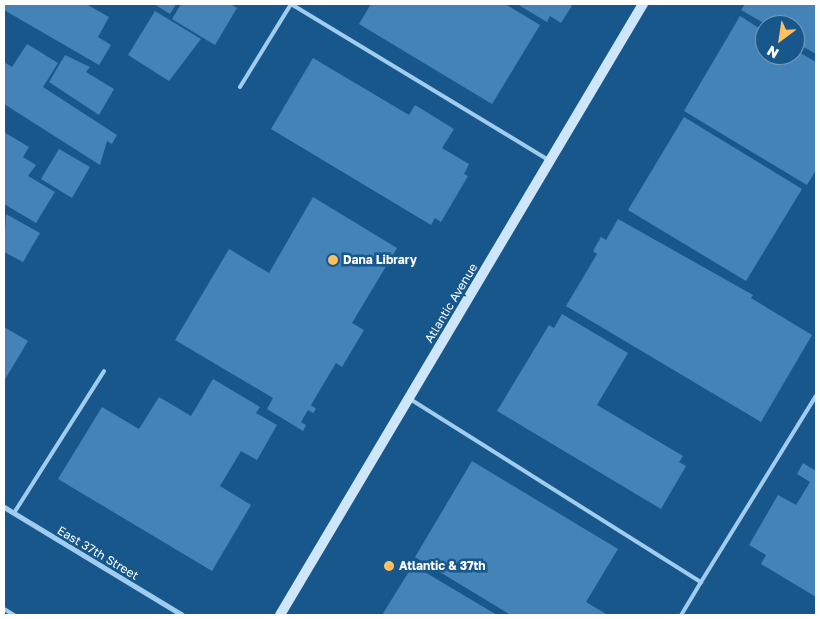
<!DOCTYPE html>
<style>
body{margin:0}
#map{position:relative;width:820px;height:619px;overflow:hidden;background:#17578c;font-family:"Golos Text",sans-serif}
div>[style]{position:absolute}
.building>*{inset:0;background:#4483b7}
.lane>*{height:4px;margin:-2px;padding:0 2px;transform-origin:2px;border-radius:2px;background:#a0cdef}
.street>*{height:5px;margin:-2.5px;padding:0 2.5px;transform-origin:2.5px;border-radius:2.5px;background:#a0cdef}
.secondary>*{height:10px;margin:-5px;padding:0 5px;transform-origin:5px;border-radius:5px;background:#cee6fa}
.dots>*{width:14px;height:14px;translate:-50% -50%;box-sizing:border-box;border:2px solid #17578c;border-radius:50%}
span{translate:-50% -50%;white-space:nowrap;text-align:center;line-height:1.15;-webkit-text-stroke:5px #17578c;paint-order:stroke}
.poi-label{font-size:12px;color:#fff;font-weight:700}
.left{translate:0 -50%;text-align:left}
.street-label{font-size:12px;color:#fff}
.frame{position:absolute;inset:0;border:5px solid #fff;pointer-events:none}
.north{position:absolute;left:755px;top:15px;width:50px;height:50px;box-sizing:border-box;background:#17578c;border:1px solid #749aba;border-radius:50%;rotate:211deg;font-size:14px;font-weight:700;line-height:20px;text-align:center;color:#fff}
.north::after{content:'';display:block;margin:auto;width:18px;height:22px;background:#ffbf5e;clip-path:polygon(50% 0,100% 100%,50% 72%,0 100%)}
</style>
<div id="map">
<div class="building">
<div style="clip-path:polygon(5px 4px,86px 4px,109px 17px,98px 37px,111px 45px,99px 65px,4px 10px)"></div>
<div style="clip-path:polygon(154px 4px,176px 4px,170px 14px)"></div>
<div style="clip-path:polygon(181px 4px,230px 4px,237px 8px,215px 45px,172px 19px)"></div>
<div style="clip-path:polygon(371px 4px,505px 4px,540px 25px,492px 104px,359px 24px)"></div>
<div style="clip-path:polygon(517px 4px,573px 4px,561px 23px,550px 16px,547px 22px)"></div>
<div style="clip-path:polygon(745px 4px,816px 4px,816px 54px,795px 42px,795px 25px,767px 25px,741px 10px)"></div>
<div style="clip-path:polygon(155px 11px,201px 39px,169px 81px,128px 55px)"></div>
<div style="clip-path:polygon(740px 16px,765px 32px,765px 55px,795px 55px,795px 50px,816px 62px,816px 170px,807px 185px,684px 111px)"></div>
<div style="clip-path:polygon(27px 44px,58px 63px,43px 87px,117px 135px,112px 144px,107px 141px,100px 165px,4px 104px,4px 62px,12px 67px)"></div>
<div style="clip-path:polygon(65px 55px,90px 67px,86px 72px,114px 89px,99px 115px,49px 82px)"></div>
<div style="clip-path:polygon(313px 58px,409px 115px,415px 105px,454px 129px,442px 148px,469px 164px,464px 174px,468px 176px,441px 222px,435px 218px,431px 225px,271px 129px)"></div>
<div style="clip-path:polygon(684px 117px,802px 189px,746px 281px,628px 210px)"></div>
<div style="clip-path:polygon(4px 132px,29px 147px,23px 157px,36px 165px,28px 176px,55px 192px,36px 223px,4px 204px)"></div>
<div style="clip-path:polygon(59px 149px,90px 167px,72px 198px,41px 179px)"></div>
<div style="clip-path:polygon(313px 197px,397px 248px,352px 323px,364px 330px,342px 367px,336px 363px,311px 405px,316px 409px,313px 413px,308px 410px,301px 422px,306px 425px,303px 431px,267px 409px,273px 398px,175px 340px,229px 249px,269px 273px)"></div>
<div style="clip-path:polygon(6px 214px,40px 233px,23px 262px,4px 252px)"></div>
<div style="clip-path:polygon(618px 219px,753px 295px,751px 298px,812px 335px,761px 422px,566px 306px,597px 254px,593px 251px,601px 237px,606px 240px)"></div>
<div style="clip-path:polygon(562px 314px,628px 353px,597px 405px,683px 456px,679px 462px,686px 466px,661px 509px,497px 411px,549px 325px,554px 328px)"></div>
<div style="clip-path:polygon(4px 327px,28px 341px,4px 381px)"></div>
<div style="clip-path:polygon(213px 379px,260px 407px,256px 413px,277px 425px,257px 460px,241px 451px,220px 486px,251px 505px,212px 571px,58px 479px,102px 407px,139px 429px,159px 397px,191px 416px)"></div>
<div style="clip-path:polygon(472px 461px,618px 549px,586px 602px,608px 615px,511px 615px,415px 557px)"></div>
<div style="clip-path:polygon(803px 463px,816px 471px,816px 597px,761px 564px,766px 555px,749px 545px,778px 495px,796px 505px,810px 482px,797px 474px)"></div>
<div style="clip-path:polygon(413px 565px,497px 615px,382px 615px)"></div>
</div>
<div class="lane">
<div style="left:291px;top:4px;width:301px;rotate:31.2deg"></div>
<div style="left:240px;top:87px;width:97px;rotate:-58.4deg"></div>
<div style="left:410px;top:399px;width:344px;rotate:32.2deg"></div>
<div style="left:701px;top:582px;width:39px;rotate:121deg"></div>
<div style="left:14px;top:513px;width:168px;rotate:-57.6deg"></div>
<div style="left:701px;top:582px;width:219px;rotate:-58.3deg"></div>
<div style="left:4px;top:609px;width:12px;rotate:31deg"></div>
</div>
<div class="street">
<div style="left:4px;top:507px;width:208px;rotate:31.2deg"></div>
</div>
<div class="secondary">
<div style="left:280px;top:615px;width:711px;rotate:-59.29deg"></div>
</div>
<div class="dots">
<div style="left:333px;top:260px;background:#ffbf5e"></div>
<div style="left:389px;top:566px;background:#ffbf5e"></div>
</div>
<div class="poi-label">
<span class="left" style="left:343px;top:260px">Dana Library</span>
<span class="left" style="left:399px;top:566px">Atlantic &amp; 37th</span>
</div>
<div class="street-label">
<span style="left:451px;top:303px;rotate:-59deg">Atlantic Avenue</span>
<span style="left:98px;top:553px;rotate:31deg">East 37th Street</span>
</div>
<div class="frame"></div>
<div class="north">N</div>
</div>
